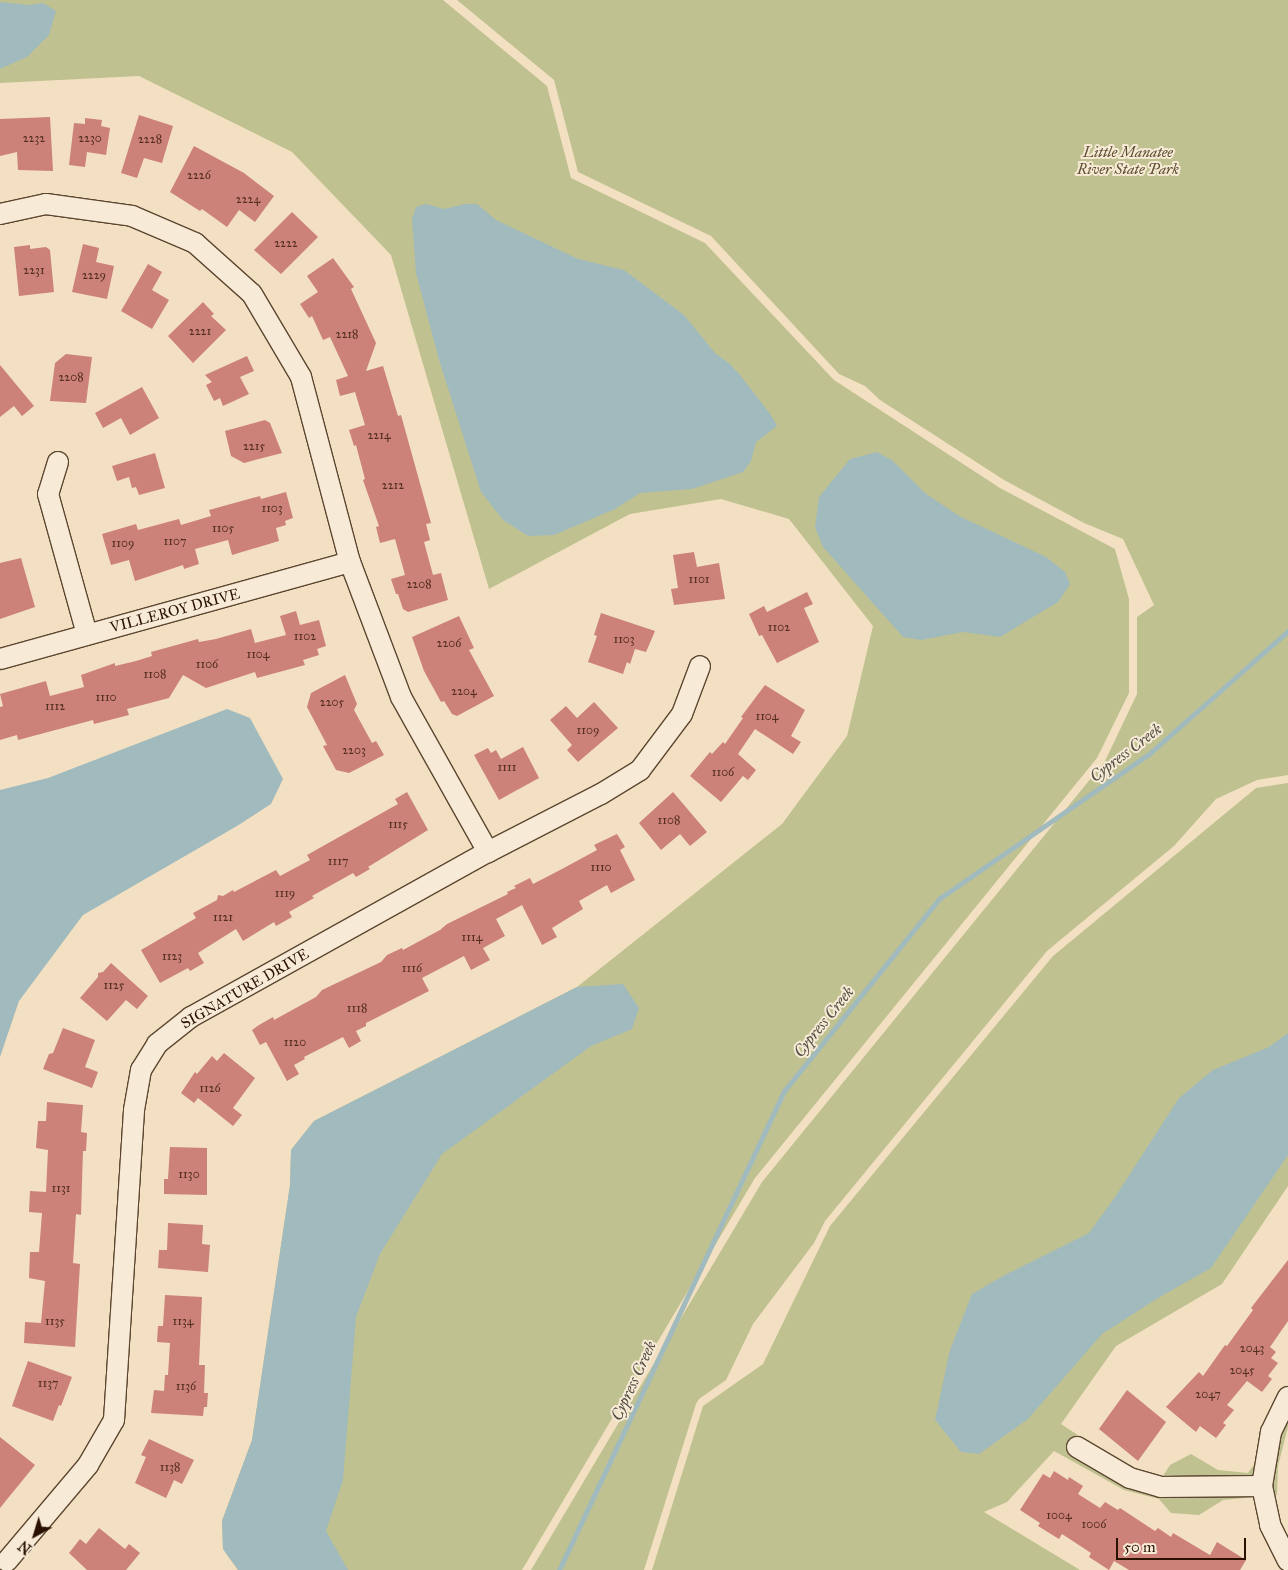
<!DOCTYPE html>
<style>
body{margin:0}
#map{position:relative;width:1288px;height:1570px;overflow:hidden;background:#f3e0c2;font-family:"IM FELL Great Primer",serif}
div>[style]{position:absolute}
.green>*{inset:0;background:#c0c190}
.water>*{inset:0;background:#a0babd}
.stream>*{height:5px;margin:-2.5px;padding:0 2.5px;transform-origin:2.5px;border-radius:2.5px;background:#a0babd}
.building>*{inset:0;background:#cc8179}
.roads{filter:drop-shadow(1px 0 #5d4630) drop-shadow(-1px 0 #5d4630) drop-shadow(0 1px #5d4630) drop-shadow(0 -1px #5d4630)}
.minor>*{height:20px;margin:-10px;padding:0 10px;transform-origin:10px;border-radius:10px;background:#f7ebd7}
span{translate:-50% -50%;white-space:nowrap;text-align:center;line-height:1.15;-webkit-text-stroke:4px #f7ebd7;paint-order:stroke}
.number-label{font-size:12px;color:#532e1e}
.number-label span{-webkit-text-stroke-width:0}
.park-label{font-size:15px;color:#5f4f32;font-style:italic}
.street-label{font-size:15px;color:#2b1200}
.water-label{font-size:16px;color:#544d42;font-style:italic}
.north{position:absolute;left:10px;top:1510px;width:50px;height:50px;-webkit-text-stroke:4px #f7ebd7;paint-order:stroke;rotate:219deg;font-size:14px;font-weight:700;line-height:20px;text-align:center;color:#2b1200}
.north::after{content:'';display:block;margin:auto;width:18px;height:22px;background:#2b1200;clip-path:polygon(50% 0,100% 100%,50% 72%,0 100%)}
.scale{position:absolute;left:1116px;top:1538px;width:130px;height:22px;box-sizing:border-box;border:2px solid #2b1200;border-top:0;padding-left:6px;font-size:15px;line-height:18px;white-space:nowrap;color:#2b1200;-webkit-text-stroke:4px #f7ebd7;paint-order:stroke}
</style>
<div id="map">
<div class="green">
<div style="clip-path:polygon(0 0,443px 0,547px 86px,571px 178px,705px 243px,834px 380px,1000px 488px,1115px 549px,1129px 599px,1129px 693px,1097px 758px,755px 1178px,522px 1570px,238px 1570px,223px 1549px,222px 1521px,252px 1440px,290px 1185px,291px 1150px,314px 1121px,577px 987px,782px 824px,847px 736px,873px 626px,789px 519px,721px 499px,630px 514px,489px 589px,391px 255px,292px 152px,139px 76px,0 83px)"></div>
<div style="clip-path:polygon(457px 0,1288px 0,1288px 775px,1257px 780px,1216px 799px,1174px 846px,1047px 951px,825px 1221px,814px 1243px,753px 1324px,726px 1380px,699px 1399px,696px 1404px,644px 1570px,531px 1570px,762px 1182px,1105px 761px,1137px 694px,1137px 617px,1154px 605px,1123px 539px,1084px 523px,1004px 480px,880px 400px,865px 386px,839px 374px,711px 236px,578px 172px,554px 80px)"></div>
<div style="clip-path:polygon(1288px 783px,1288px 1186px,1222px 1284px,1116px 1346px,1061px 1424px,1125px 1466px,1161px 1479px,1170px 1465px,1191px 1454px,1218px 1470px,1248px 1473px,1255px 1463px,1267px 1414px,1288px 1385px,1288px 1427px,1278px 1466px,1277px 1495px,1223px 1500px,1199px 1515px,1171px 1513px,1159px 1499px,1124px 1490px,1054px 1451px,1007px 1502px,984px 1512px,1080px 1570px,652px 1570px,703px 1406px,763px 1364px,830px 1226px,1053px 956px,1256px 788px)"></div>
</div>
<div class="water">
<div style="clip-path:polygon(0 2px,29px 5px,43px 3px,56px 11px,49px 35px,27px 57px,0 69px)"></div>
<div style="clip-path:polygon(426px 204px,444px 209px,465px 204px,477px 204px,496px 220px,578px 259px,624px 270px,684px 315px,715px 353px,730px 364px,740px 375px,771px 415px,777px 426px,756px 442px,751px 461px,743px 472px,692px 489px,640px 493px,615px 509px,554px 535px,528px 536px,503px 520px,481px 492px,439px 360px,416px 273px,412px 219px,416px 207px)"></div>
<div style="clip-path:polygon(877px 452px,893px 461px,925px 493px,959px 516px,1046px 557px,1065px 572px,1070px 584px,1058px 602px,1000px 637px,963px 632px,921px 640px,903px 637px,823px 547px,815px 527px,819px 497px,850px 459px)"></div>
<div style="clip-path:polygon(227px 709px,250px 718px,283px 779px,271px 804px,237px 826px,83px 915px,19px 1001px,0 1057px,0 790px,48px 778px)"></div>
<div style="clip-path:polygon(623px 984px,639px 1008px,632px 1029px,591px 1046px,442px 1154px,380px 1254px,356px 1317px,343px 1480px,326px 1531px,348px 1570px,238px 1570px,223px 1549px,222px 1521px,252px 1440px,290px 1185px,291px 1150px,314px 1121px,577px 987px)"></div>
<div style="clip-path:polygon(1288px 1033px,1288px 1155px,1211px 1268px,1158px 1298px,1102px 1334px,1028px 1419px,979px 1454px,961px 1452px,935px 1420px,950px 1350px,972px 1294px,1003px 1276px,1089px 1233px,1115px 1197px,1179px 1098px,1213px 1070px,1269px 1047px)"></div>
</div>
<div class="stream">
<div style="left:559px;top:1570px;width:529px;rotate:-64.84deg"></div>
<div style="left:784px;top:1091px;width:248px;rotate:-51.1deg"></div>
<div style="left:940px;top:898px;width:255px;rotate:-34.6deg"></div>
<div style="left:1150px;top:753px;width:184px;rotate:-41.5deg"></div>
</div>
<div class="building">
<div style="clip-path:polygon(139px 115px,173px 126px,162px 163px,144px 158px,137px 178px,121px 173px)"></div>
<div style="clip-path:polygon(50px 117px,53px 171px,18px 170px,17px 152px,0 156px,0 119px)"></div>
<div style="clip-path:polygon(85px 118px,102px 120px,101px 126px,110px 128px,106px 155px,87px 152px,85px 167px,69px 165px,74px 123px,85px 124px)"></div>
<div style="clip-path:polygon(194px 146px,244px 173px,274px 196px,255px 222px,239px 210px,227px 227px,202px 209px,200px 211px,170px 192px)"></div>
<div style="clip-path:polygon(292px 212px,318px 237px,281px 274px,254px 250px)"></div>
<div style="clip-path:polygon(83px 244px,99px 248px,96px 262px,114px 266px,107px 299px,72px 292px)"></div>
<div style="clip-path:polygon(30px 245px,30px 249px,46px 247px,50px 250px,54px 292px,19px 296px,14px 247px)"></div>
<div style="clip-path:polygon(333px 258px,354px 287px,351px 289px,376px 343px,366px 371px,383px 366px,398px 416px,401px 415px,431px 523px,426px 524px,430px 540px,424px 542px,433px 575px,441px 573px,448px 600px,408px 612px,403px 609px,398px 594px,396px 594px,391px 579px,405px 575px,395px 539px,380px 543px,376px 527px,379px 526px,363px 480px,365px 479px,356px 445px,354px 446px,349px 430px,365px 425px,355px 392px,340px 396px,336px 380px,348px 376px,330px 337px,323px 340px,312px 316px,309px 318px,300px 304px,318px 292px,307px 276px)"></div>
<div style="clip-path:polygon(148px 264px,162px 272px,152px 290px,169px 300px,152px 329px,121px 311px)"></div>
<div style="clip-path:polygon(203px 302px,214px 314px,211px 316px,226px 330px,193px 363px,168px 336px)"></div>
<div style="clip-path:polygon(66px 354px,92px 357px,86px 403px,50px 401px,55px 363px)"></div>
<div style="clip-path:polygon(247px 356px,254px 371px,240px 377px,249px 394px,223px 406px,220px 398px,214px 401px,206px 385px,212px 382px,205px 375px)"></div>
<div style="clip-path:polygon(0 365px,34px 406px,22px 416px,14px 406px,0 417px)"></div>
<div style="clip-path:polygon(142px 387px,159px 418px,130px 435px,121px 418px,103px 428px,95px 413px)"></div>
<div style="clip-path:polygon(265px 420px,270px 423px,282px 453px,244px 463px,231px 456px,225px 431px)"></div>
<div style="clip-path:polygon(155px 453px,165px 488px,139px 495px,136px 487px,132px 488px,129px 477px,117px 481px,112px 466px)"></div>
<div style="clip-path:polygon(286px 492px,293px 518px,285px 521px,286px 525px,276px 528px,279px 541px,232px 555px,228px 540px,195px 549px,199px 564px,184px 569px,183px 565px,135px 581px,129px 560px,111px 565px,102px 534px,136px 524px,138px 530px,179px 519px,181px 525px,211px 516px,209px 510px,260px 496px,261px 499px)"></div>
<div style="clip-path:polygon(694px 552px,697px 567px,719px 563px,725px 599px,674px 605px,671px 589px,678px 588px,673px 555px)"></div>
<div style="clip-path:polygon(21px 558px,35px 607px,0 619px,0 563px)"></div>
<div style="clip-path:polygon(807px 592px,813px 604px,804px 608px,819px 642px,777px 663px,762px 635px,759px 636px,749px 614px,764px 606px,767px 612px)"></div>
<div style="clip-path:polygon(296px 611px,300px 625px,319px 620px,326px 646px,317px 649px,319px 655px,303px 660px,305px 665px,257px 678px,255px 672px,206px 688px,183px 675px,169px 698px,127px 709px,129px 715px,94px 724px,93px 720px,18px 740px,17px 735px,0 740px,0 707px,3px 706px,0 694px,46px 681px,50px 696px,84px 687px,81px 675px,115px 663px,115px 666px,136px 661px,152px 656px,151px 652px,198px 639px,199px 642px,216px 639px,251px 629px,255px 643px,286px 635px,280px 616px)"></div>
<div style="clip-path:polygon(601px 613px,655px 631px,646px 652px,635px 649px,630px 664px,627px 662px,623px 674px,588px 662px,597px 636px,594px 635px)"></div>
<div style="clip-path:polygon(459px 616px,474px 648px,469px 650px,494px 696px,457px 716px,452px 714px,444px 701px,441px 702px,424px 671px,412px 637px)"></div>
<div style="clip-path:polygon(345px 675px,357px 704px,354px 710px,372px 743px,376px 741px,384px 755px,349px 773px,336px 770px,323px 746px,327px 745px,307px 707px,311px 693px)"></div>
<div style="clip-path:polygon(765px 685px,805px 710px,791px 736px,801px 742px,793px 754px,755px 729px,738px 754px,756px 770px,748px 780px,743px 776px,721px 802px,690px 776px,710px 752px,712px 754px,723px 742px,725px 744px,743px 718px,741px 717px)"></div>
<div style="clip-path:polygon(594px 702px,618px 728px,578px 762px,567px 750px,572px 745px,550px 720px,566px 706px,577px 718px)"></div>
<div style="clip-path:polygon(523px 747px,539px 778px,499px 800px,474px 755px,488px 748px,491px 753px,496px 750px,501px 759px)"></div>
<div style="clip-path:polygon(407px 792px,428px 830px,368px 867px,370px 869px,356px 877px,353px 873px,312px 896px,314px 898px,289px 912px,292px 917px,276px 926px,274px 922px,243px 941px,236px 929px,198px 953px,204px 963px,190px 971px,188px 968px,160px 983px,141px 950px,196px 918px,193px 913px,217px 900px,218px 895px,223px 896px,233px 890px,234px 892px,276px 870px,280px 876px,310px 860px,307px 855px,398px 804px,395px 799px)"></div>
<div style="clip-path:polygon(673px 792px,707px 832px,690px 846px,680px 834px,661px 850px,639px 823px)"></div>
<div style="clip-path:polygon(617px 834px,625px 847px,620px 850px,635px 880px,611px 893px,607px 885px,579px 901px,583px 909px,552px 928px,557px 937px,542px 945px,522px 905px,496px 919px,505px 936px,483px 948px,490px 960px,471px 970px,464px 956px,422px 978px,429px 991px,366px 1023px,366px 1026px,356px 1031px,361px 1041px,349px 1048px,343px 1037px,304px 1057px,305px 1059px,294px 1065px,299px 1074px,287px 1081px,266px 1042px,260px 1045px,252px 1030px,259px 1025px,273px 1017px,274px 1020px,316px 997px,322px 990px,381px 962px,387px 955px,402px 948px,403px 950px,440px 930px,447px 924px,508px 894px,507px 892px,516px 888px,514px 886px,530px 878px,533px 884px,562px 869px,597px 850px,594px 845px)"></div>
<div style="clip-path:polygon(111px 963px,148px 996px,137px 1009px,126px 1000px,107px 1021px,80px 998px,98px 977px,98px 973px,103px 972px)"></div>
<div style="clip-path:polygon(63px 1028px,95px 1040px,85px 1067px,98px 1072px,92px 1088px,43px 1069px,49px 1054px,53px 1053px)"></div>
<div style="clip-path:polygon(224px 1053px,255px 1078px,233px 1108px,242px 1115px,233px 1126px,198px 1098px,194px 1103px,181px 1093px,195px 1072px,197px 1074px,212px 1056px,217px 1061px)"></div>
<div style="clip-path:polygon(47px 1102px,83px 1105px,81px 1132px,87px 1133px,86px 1151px,83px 1151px,81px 1215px,76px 1214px,73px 1263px,80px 1264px,75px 1347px,24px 1343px,25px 1322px,41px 1323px,45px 1281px,29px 1278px,30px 1252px,39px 1252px,42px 1213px,29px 1212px,30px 1191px,46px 1192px,48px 1150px,36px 1148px,38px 1121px,46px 1121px)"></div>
<div style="clip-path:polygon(170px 1147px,207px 1148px,207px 1195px,164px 1194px,164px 1179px,168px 1179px)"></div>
<div style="clip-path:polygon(168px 1223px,203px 1225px,202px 1244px,210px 1245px,208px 1272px,158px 1268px,159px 1250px,167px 1250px)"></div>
<div style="clip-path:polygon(1288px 1260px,1288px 1321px,1270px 1347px,1276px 1352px,1271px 1358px,1278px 1363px,1268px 1376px,1272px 1379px,1262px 1392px,1247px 1381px,1227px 1405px,1234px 1410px,1223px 1423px,1226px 1425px,1216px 1438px,1200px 1426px,1196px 1432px,1166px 1407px,1199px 1372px,1203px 1376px,1225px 1345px,1227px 1346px,1253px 1310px,1251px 1308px)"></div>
<div style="clip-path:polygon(165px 1295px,202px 1297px,199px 1365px,205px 1365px,204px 1393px,208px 1393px,207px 1407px,204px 1407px,203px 1416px,151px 1413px,154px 1390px,164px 1391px,165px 1375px,168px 1375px,170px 1343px,157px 1342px,158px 1326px,163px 1326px)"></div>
<div style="clip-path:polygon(28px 1361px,72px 1377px,61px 1406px,59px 1405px,53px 1421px,12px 1406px)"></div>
<div style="clip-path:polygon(1127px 1390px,1166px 1422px,1138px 1461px,1099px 1429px)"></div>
<div style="clip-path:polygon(0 1437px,35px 1465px,0 1508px)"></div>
<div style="clip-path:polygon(149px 1439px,194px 1460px,182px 1484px,174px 1480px,166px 1498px,135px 1483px,146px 1457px,141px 1455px)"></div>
<div style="clip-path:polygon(1054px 1471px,1068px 1480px,1069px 1477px,1083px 1486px,1078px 1494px,1100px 1508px,1105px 1502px,1118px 1510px,1120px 1508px,1155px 1531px,1158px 1528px,1171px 1537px,1173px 1533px,1210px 1555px,1217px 1542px,1246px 1560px,1240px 1570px,1129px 1570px,1114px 1561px,1109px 1570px,1089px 1557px,1091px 1553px,1062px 1534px,1059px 1539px,1038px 1526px,1040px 1523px,1020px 1510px,1043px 1474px,1050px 1478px)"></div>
<div style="clip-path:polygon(99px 1528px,125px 1549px,129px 1544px,140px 1553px,126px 1570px,87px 1570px,69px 1553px,80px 1539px,86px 1544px)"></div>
</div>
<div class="roads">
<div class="minor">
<div style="left:0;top:214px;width:47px;rotate:-12.3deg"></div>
<div style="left:46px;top:204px;width:87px;rotate:7.9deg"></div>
<div style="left:132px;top:216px;width:69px;rotate:23.2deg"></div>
<div style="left:195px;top:243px;width:76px;rotate:41.8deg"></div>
<div style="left:252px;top:294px;width:96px;rotate:59.4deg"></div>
<div style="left:301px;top:377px;width:191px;rotate:75.2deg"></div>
<div style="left:350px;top:562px;width:144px;rotate:69.3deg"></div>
<div style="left:401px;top:697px;width:178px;rotate:60.7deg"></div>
<div style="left:58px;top:462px;width:34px;rotate:107deg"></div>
<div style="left:48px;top:494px;width:146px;rotate:74.5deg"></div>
<div style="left:0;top:659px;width:363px;rotate:-15.5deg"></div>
<div style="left:1288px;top:1397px;width:39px;rotate:116deg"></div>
<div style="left:1271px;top:1432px;width:55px;rotate:99.5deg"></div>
<div style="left:1262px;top:1486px;width:40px;rotate:78deg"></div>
<div style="left:1270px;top:1525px;width:40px;rotate:63.4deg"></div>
<div style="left:1077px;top:1447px;width:61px;rotate:30.3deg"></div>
<div style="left:1130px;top:1478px;width:32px;rotate:16deg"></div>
<div style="left:1161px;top:1487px;width:101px;rotate:-0.6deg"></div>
<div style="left:7px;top:1561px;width:126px;rotate:-49.8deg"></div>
<div style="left:88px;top:1465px;width:52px;rotate:-60deg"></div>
<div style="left:114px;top:1420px;width:311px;rotate:-86.3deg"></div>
<div style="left:134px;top:1110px;width:41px;rotate:-80.1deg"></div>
<div style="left:141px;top:1070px;width:31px;rotate:-58deg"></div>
<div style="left:157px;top:1044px;width:43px;rotate:-38.5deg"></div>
<div style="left:191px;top:1017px;width:340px;rotate:-29.1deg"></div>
<div style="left:488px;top:852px;width:127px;rotate:-27.2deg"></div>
<div style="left:601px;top:794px;width:46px;rotate:-31.6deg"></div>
<div style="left:640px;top:770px;width:70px;rotate:-53.1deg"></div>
<div style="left:682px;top:714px;width:51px;rotate:-69.4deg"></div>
</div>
</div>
<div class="number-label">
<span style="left:34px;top:139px">2232</span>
<span style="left:90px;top:139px">2230</span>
<span style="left:150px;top:140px">2228</span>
<span style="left:199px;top:176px">2226</span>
<span style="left:248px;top:200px">2224</span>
<span style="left:286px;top:244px">2222</span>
<span style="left:34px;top:271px">2231</span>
<span style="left:94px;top:276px">2229</span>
<span style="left:200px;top:332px">2221</span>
<span style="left:347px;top:335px">2218</span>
<span style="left:71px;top:378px">2208</span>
<span style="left:379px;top:436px">2214</span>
<span style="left:254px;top:447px">2215</span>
<span style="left:393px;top:486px">2212</span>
<span style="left:272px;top:509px">1103</span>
<span style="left:223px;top:529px">1105</span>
<span style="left:175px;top:542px">1107</span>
<span style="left:123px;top:544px">1109</span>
<span style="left:699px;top:580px">1101</span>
<span style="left:419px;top:585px">2208</span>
<span style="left:779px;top:628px">1102</span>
<span style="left:305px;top:637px">1102</span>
<span style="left:624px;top:640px">1103</span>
<span style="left:449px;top:644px">2206</span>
<span style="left:258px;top:655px">1104</span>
<span style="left:207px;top:665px">1106</span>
<span style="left:155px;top:675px">1108</span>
<span style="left:464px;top:692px">2204</span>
<span style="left:106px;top:698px">1110</span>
<span style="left:332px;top:703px">2205</span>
<span style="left:55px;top:707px">1112</span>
<span style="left:767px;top:717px">1104</span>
<span style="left:588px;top:731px">1109</span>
<span style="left:354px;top:751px">2203</span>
<span style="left:507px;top:768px">1111</span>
<span style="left:723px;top:773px">1106</span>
<span style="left:669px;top:821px">1108</span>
<span style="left:398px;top:825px">1115</span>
<span style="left:338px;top:862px">1117</span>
<span style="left:601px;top:868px">1110</span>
<span style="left:285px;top:894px">1119</span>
<span style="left:223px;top:918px">1121</span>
<span style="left:472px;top:938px">1114</span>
<span style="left:172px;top:957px">1123</span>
<span style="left:412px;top:969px">1116</span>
<span style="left:114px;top:986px">1125</span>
<span style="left:357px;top:1009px">1118</span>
<span style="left:295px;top:1043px">1120</span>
<span style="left:210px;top:1089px">1126</span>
<span style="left:189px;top:1175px">1130</span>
<span style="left:61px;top:1189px">1131</span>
<span style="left:55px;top:1322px">1135</span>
<span style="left:183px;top:1322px">1134</span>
<span style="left:1252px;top:1349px">2043</span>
<span style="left:1242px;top:1371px">2045</span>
<span style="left:48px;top:1384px">1137</span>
<span style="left:186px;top:1387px">1136</span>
<span style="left:1208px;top:1395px">2047</span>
<span style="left:170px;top:1468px">1138</span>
<span style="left:1059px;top:1516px">1004</span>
<span style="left:1094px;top:1525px">1006</span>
</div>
<div class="park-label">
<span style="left:1128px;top:161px">Little Manatee<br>River State Park</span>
</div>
<div class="street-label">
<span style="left:175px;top:611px;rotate:-15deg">VILLEROY DRIVE</span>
<span style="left:245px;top:989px;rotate:-30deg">SIGNATURE DRIVE</span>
</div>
<div class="water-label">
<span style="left:1126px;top:753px;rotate:-37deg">Cypress Creek</span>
<span style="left:824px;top:1022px;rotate:-51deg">Cypress Creek</span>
<span style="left:634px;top:1381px;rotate:-65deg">Cypress Creek</span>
</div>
<div class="north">N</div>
<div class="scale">50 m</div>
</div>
